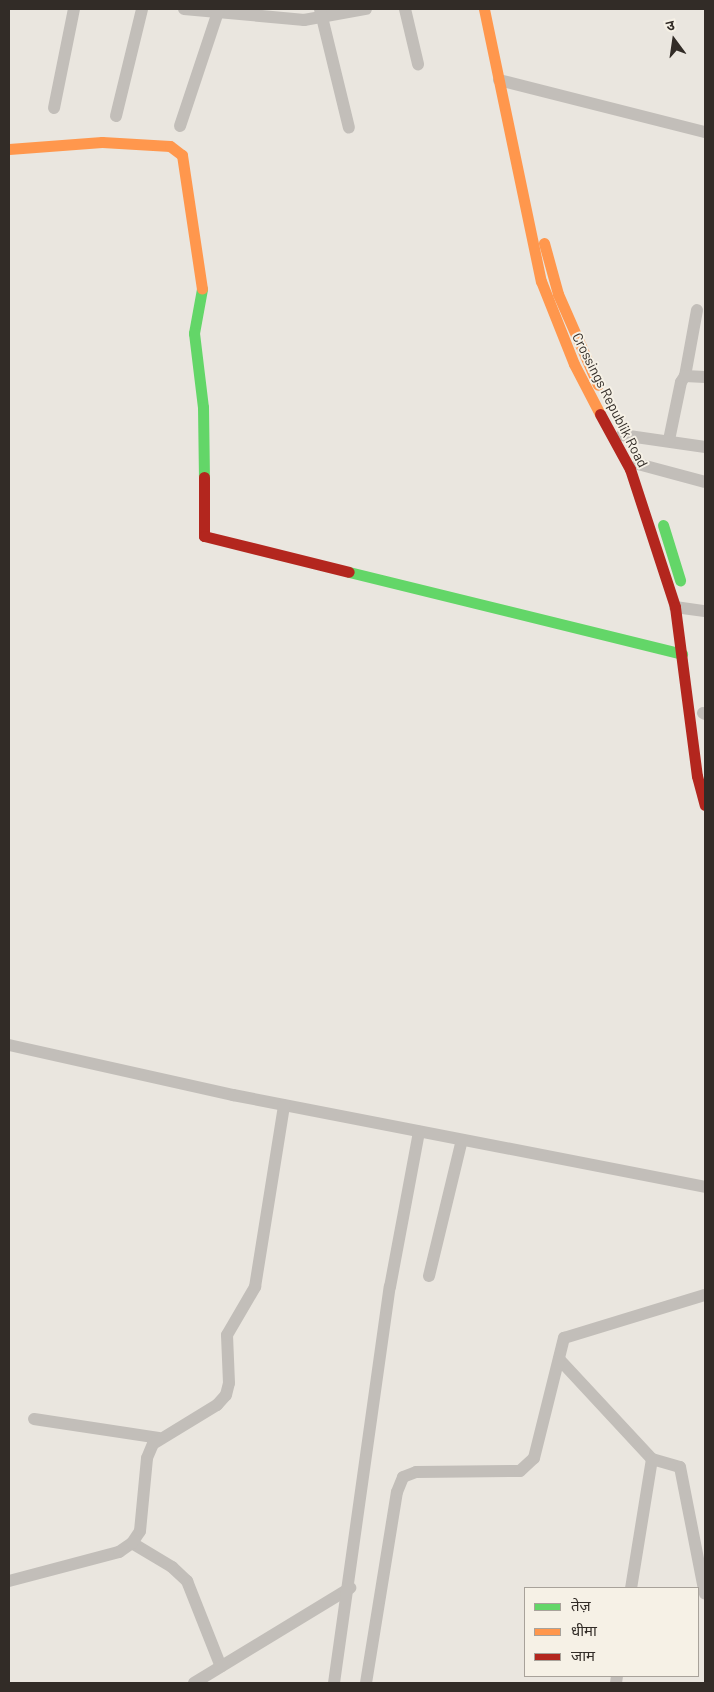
<!DOCTYPE html>
<meta charset="utf-8">
<style>
body{margin:0}
#map{position:relative;width:714px;height:1692px;overflow:hidden;background:#eae6df;font-family:Barlow,"Noto Sans Devanagari",sans-serif}
div>[style]{position:absolute}
.street>*{height:12px;margin:-6px;padding:0 6px;transform-origin:6px;border-radius:6px;background:#c2beb9}
.fast>*{height:11px;margin:-5.5px;padding:0 5.5px;transform-origin:5.5px;border-radius:5.5px;background:#63d668}
.slow>*{height:11px;margin:-5.5px;padding:0 5.5px;transform-origin:5.5px;border-radius:5.5px;background:#ff974d}
.jam>*{height:11px;margin:-5.5px;padding:0 5.5px;transform-origin:5.5px;border-radius:5.5px;background:#b3261e}
span{translate:-50% -50%;white-space:nowrap;text-align:center;line-height:1.15;-webkit-text-stroke:4px #f6f1e6;paint-order:stroke}
.street-label{font-size:14px;color:#322c27}
.frame{position:absolute;inset:0;border:10px solid #322c27;pointer-events:none}
.legend{position:absolute;left:524px;top:1587px;width:175px;height:90px;box-sizing:border-box;background:#f6f1e6;border:1px solid #a8a29a;margin:0;padding:6px 9px;list-style:none;font-size:15px;color:#322c27}
.legend li{display:flex;align-items:center;gap:10px;height:25px}
.legend b{width:25px;border:1px solid #a8a29a}
.north{position:absolute;left:649px;top:15px;width:50px;height:50px;-webkit-text-stroke:4px #f6f1e6;paint-order:stroke;rotate:346deg;font-size:14px;font-weight:700;line-height:20px;text-align:center;color:#322c27}
.north::after{content:'';display:block;margin:auto;width:18px;height:22px;background:#322c27;clip-path:polygon(50% 0,100% 100%,50% 72%,0 100%)}
</style>
<div id="map">
<div class="street">
<div style="left:184px;top:9px;width:121px;rotate:5.2deg"></div>
<div style="left:304px;top:20px;width:63px;rotate:-10.1deg"></div>
<div style="left:320px;top:9px;width:122px;rotate:76.3deg"></div>
<div style="left:405px;top:9px;width:57px;rotate:76.7deg"></div>
<div style="left:499px;top:80px;width:212px;rotate:14.2deg"></div>
<div style="left:54px;top:108px;width:101px;rotate:-78.6deg"></div>
<div style="left:116px;top:116px;width:110px;rotate:-76.3deg"></div>
<div style="left:180px;top:126px;width:123px;rotate:-71.6deg"></div>
<div style="left:685px;top:376px;width:67px;rotate:-79.7deg"></div>
<div style="left:622px;top:435px;width:84px;rotate:8.2deg"></div>
<div style="left:669px;top:440px;width:59px;rotate:-78.3deg"></div>
<div style="left:681px;top:382px;width:7px;rotate:-56deg"></div>
<div style="left:685px;top:376px;width:20px;rotate:3deg"></div>
<div style="left:638px;top:464px;width:69px;rotate:15deg"></div>
<div style="left:675px;top:607px;width:30px;rotate:8deg"></div>
<div style="left:703px;top:713px;width:2px;rotate:27deg"></div>
<div style="left:9px;top:1045px;width:230px;rotate:12.6deg"></div>
<div style="left:233px;top:1095px;width:481px;rotate:11deg"></div>
<div style="left:429px;top:1276px;width:140px;rotate:-76.4deg"></div>
<div style="left:559px;top:1359px;width:137px;rotate:47.1deg"></div>
<div style="left:652px;top:1459px;width:131px;rotate:99.2deg"></div>
<div style="left:34px;top:1419px;width:126px;rotate:8.6deg"></div>
<div style="left:652px;top:1459px;width:29px;rotate:16deg"></div>
<div style="left:680px;top:1467px;width:129px;rotate:78.9deg"></div>
<div style="left:132px;top:1543px;width:47px;rotate:31deg"></div>
<div style="left:172px;top:1567px;width:21px;rotate:43deg"></div>
<div style="left:187px;top:1581px;width:92px;rotate:68.4deg"></div>
<div style="left:9px;top:1581px;width:114px;rotate:-14.8deg"></div>
<div style="left:119px;top:1552px;width:16px;rotate:-35deg"></div>
<div style="left:132px;top:1543px;width:14px;rotate:-56deg"></div>
<div style="left:140px;top:1531px;width:73px;rotate:-84.5deg"></div>
<div style="left:147px;top:1458px;width:15px;rotate:-67deg"></div>
<div style="left:153px;top:1444px;width:75px;rotate:-31.4deg"></div>
<div style="left:217px;top:1405px;width:13px;rotate:-48deg"></div>
<div style="left:226px;top:1395px;width:12px;rotate:-76deg"></div>
<div style="left:229px;top:1383px;width:48px;rotate:-92.4deg"></div>
<div style="left:227px;top:1335px;width:56px;rotate:-59.7deg"></div>
<div style="left:255px;top:1287px;width:184px;rotate:-80.9deg"></div>
<div style="left:194px;top:1683px;width:183px;rotate:-31.3deg"></div>
<div style="left:334px;top:1683px;width:400px;rotate:-82deg"></div>
<div style="left:390px;top:1287px;width:158px;rotate:-79.4deg"></div>
<div style="left:366px;top:1683px;width:193px;rotate:-80.8deg"></div>
<div style="left:397px;top:1492px;width:16px;rotate:-68deg"></div>
<div style="left:403px;top:1477px;width:14px;rotate:-21deg"></div>
<div style="left:416px;top:1472px;width:104px;rotate:-0.6deg"></div>
<div style="left:520px;top:1471px;width:19px;rotate:-43deg"></div>
<div style="left:534px;top:1458px;width:124px;rotate:-76deg"></div>
<div style="left:564px;top:1338px;width:147px;rotate:-17deg"></div>
<div style="left:616px;top:1683px;width:7px;rotate:-82deg"></div>
</div>
<div class="fast">
<div style="left:202px;top:289px;width:45px;rotate:100.3deg"></div>
<div style="left:194px;top:333px;width:75px;rotate:83.1deg"></div>
<div style="left:203px;top:407px;width:70px;rotate:89.2deg"></div>
<div style="left:663px;top:525px;width:58px;rotate:72.8deg"></div>
<div style="left:349px;top:572px;width:343px;rotate:13.8deg"></div>
</div>
<div class="slow">
<div style="left:484px;top:9px;width:278px;rotate:78.2deg"></div>
<div style="left:541px;top:281px;width:89px;rotate:68.3deg"></div>
<div style="left:574px;top:364px;width:56px;rotate:62.5deg"></div>
<div style="left:9px;top:149px;width:93px;rotate:-4.3deg"></div>
<div style="left:102px;top:142px;width:68px;rotate:3.4deg"></div>
<div style="left:170px;top:146px;width:15px;rotate:37deg"></div>
<div style="left:182px;top:155px;width:135px;rotate:81.5deg"></div>
<div style="left:544px;top:243px;width:53px;rotate:74.6deg"></div>
<div style="left:558px;top:294px;width:99px;rotate:66.3deg"></div>
</div>
<div class="jam">
<div style="left:600px;top:414px;width:63px;rotate:61.4deg"></div>
<div style="left:630px;top:469px;width:145px;rotate:71.9deg"></div>
<div style="left:675px;top:607px;width:170px;rotate:82.6deg"></div>
<div style="left:697px;top:776px;width:30px;rotate:75deg"></div>
<div style="left:204px;top:477px;width:59px;rotate:90deg"></div>
<div style="left:204px;top:536px;width:149px;rotate:13.9deg"></div>
</div>
<div class="street-label">
<span style="left:610px;top:400px;rotate:63deg">Crossings Republik Road</span>
</div>
<div class="frame"></div>
<ul class="legend">
<li><b style="height:6px;background:#63d668"></b>तेज़</li>
<li><b style="height:6px;background:#ff974d"></b>धीमा</li>
<li><b style="height:6px;background:#b3261e"></b>जाम</li>
</ul>
<div class="north">उ</div>
</div>
